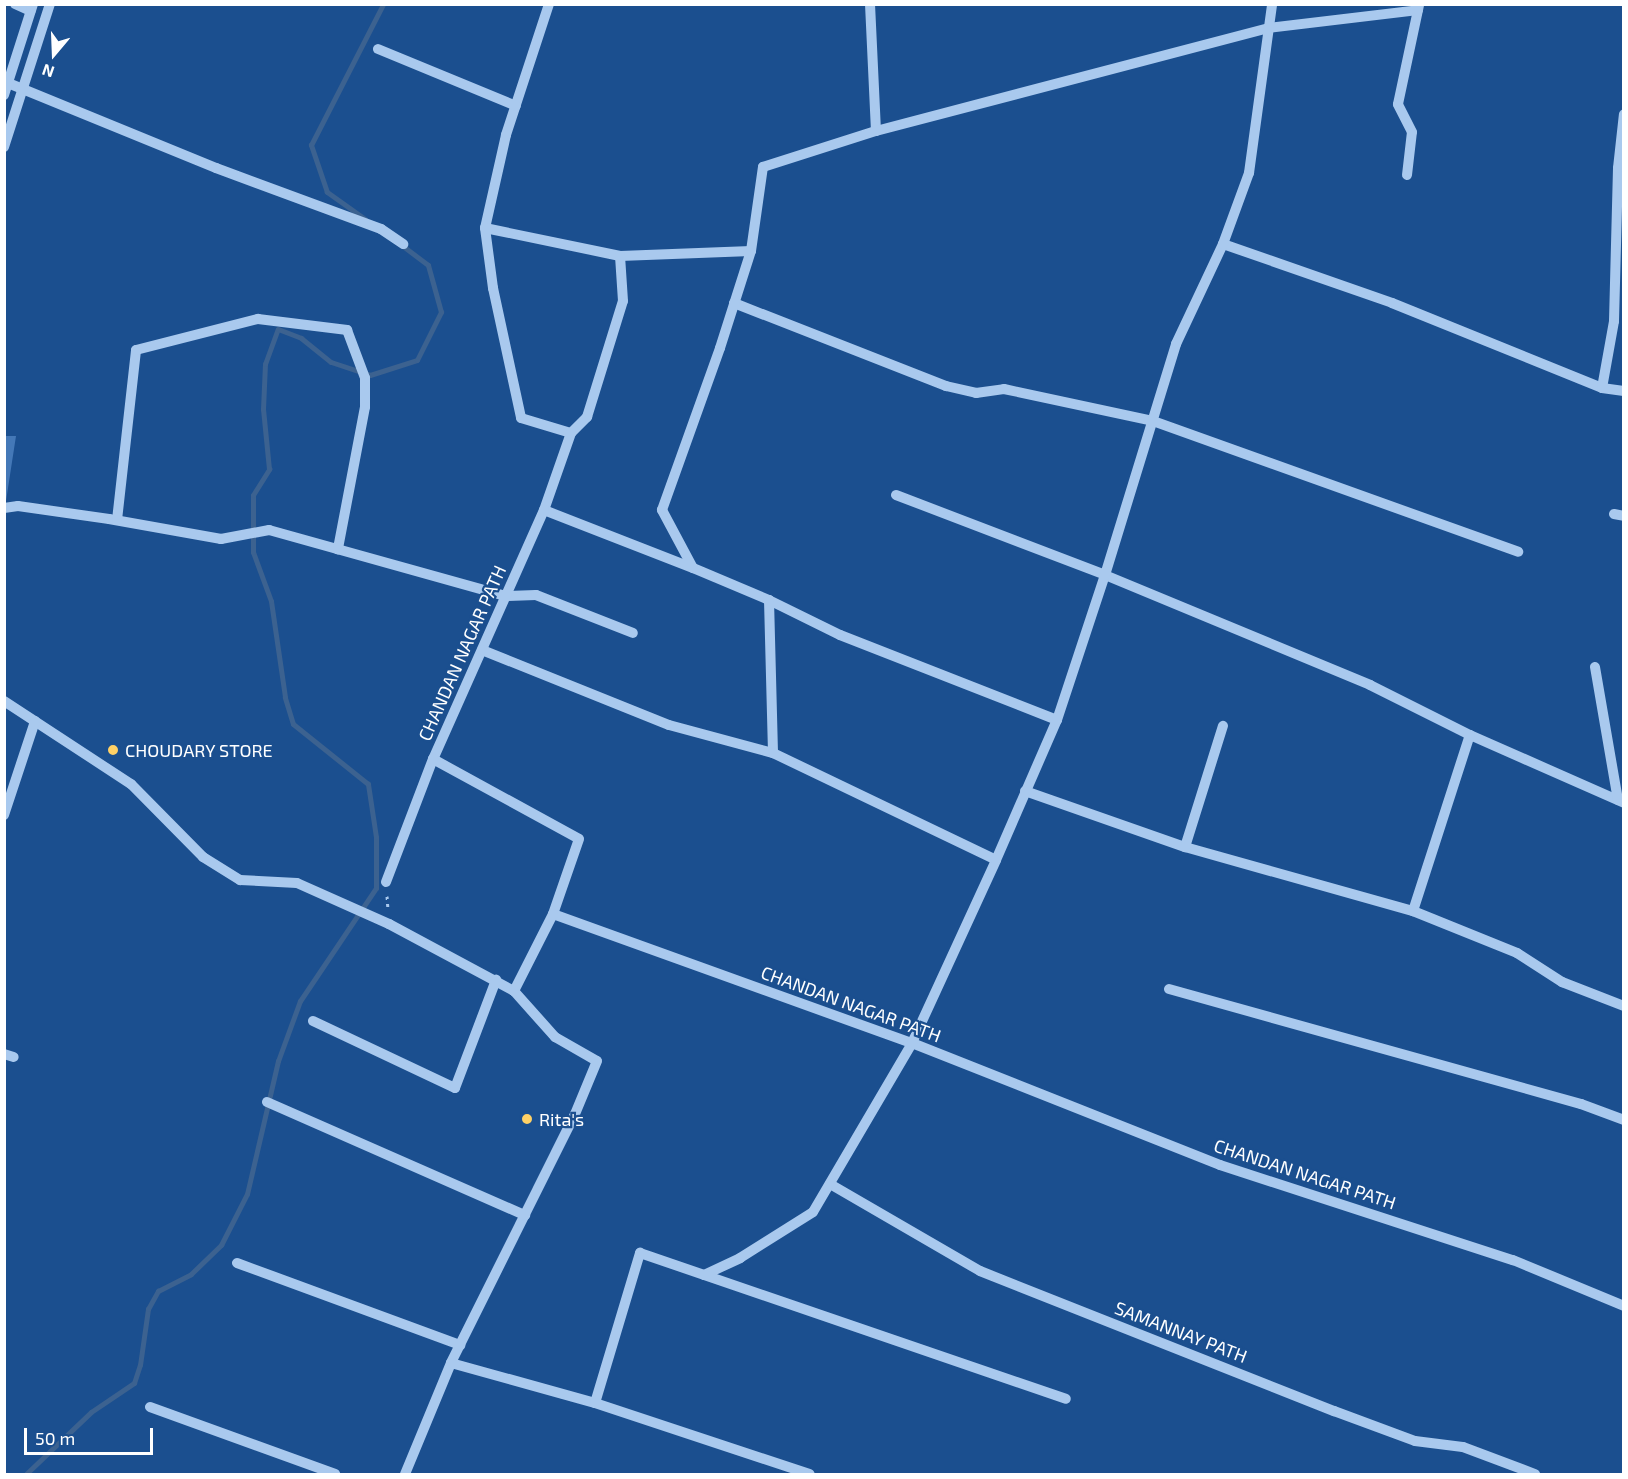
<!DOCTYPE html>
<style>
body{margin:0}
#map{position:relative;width:1628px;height:1479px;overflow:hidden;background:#1b4f8f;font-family:"Exo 2",sans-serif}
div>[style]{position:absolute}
.stream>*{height:5px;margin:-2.5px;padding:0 2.5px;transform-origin:2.5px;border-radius:2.5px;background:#3c6290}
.building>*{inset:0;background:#4478b7}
.path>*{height:3px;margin-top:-1.5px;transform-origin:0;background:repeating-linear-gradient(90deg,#a9c9ee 0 3px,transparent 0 7.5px)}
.minor>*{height:10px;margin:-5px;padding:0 5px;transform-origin:5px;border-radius:5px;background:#a9c9ee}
.dots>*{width:16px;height:16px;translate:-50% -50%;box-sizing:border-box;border:3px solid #1b4f8f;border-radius:50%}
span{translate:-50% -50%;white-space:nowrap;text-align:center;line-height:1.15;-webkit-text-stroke:4.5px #1b4f8f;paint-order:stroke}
.street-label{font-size:18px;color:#fff}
.poi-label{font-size:18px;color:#fff}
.left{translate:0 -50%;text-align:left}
.frame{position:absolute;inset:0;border:6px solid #fff;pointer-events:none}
.north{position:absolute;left:24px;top:24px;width:60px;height:60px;-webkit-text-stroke:4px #1b4f8f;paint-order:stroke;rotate:199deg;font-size:16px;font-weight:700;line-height:24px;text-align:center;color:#fff}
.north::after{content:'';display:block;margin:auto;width:21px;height:27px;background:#fff;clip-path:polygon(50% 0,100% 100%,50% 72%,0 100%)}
.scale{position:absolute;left:24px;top:1428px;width:129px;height:27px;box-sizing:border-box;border:3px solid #fff;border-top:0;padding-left:8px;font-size:18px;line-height:21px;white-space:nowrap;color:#fff;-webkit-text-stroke:4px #1b4f8f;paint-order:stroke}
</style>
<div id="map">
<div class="stream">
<div style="left:365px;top:219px;width:47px;rotate:-144.6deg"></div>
<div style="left:327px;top:192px;width:50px;rotate:-108.8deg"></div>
<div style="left:311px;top:145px;width:158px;rotate:-62.9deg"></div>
<div style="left:26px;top:1474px;width:90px;rotate:-43.6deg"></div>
<div style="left:91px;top:1412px;width:52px;rotate:-34deg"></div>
<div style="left:134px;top:1383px;width:19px;rotate:-72deg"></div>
<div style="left:140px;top:1365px;width:57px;rotate:-81.9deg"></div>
<div style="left:148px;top:1309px;width:21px;rotate:-61deg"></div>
<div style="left:158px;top:1291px;width:37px;rotate:-27deg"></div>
<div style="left:191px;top:1274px;width:42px;rotate:-44deg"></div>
<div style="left:221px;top:1245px;width:57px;rotate:-63deg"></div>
<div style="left:247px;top:1194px;width:137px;rotate:-76.9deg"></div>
<div style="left:278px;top:1061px;width:64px;rotate:-69.9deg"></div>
<div style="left:300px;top:1001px;width:136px;rotate:-56.1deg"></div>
<div style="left:376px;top:888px;width:51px;rotate:-90deg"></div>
<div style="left:376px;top:837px;width:54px;rotate:-98.6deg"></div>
<div style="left:368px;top:784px;width:96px;rotate:-141.3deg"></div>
<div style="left:293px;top:724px;width:28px;rotate:-107deg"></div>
<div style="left:285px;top:697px;width:97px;rotate:-98.3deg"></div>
<div style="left:271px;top:601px;width:52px;rotate:-110.2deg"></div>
<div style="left:253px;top:552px;width:57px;rotate:-90deg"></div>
<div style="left:253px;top:495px;width:31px;rotate:-58deg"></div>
<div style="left:269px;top:469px;width:60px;rotate:-95.7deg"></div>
<div style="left:263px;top:409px;width:45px;rotate:-87.5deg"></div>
<div style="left:265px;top:364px;width:37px;rotate:-70deg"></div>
<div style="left:278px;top:329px;width:25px;rotate:21deg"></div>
<div style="left:301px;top:338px;width:38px;rotate:39deg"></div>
<div style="left:331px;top:362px;width:41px;rotate:18.4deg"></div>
<div style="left:370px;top:375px;width:49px;rotate:-17.7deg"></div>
<div style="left:417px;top:360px;width:54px;rotate:-63.4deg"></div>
<div style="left:441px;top:312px;width:49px;rotate:-105.5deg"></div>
<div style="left:428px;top:265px;width:34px;rotate:-143deg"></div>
</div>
<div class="building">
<div style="clip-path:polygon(4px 436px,16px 436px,6px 501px,4px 501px)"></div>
</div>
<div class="path">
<div style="left:387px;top:896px;width:14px;rotate:86deg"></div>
</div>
<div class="minor">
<div style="left:15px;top:4px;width:17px;rotate:24deg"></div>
<div style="left:549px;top:4px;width:138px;rotate:108.2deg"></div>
<div style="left:506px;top:135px;width:95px;rotate:102.7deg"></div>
<div style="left:485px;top:228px;width:61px;rotate:82.4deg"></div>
<div style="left:493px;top:288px;width:133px;rotate:77.8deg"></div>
<div style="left:521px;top:418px;width:52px;rotate:16.7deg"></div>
<div style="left:571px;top:433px;width:82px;rotate:109.3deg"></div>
<div style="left:544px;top:510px;width:160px;rotate:21.3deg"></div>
<div style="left:870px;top:4px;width:127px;rotate:87.3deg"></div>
<div style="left:378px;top:49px;width:149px;rotate:22.4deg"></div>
<div style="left:8px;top:83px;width:225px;rotate:22.2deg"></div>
<div style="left:216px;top:168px;width:176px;rotate:20.3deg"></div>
<div style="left:381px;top:229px;width:27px;rotate:34deg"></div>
<div style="left:4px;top:95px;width:96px;rotate:-72.3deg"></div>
<div style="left:4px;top:147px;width:150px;rotate:-72.2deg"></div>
<div style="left:1407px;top:175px;width:43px;rotate:-83.4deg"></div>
<div style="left:1412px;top:132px;width:31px;rotate:-117deg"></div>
<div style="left:1398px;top:104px;width:101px;rotate:-78deg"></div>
<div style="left:485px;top:228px;width:138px;rotate:11.7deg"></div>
<div style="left:620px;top:256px;width:131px;rotate:-2.2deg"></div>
<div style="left:1223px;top:244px;width:179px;rotate:19.2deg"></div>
<div style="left:1392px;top:303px;width:227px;rotate:22deg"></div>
<div style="left:1602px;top:388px;width:22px;rotate:8deg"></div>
<div style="left:734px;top:303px;width:228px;rotate:21.4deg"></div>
<div style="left:946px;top:386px;width:31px;rotate:13deg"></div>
<div style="left:976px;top:393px;width:28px;rotate:-8deg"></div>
<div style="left:1004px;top:389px;width:152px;rotate:12.1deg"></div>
<div style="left:1153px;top:421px;width:388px;rotate:19.7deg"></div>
<div style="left:1602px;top:388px;width:68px;rotate:-79.8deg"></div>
<div style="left:1614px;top:321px;width:153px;rotate:-88.5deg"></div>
<div style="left:1618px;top:168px;width:54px;rotate:-83.7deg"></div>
<div style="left:571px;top:433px;width:23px;rotate:-45deg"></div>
<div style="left:587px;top:417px;width:121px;rotate:-72.8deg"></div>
<div style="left:623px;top:301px;width:45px;rotate:-93.8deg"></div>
<div style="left:896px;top:495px;width:224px;rotate:20.9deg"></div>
<div style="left:1105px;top:575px;width:287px;rotate:22.5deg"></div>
<div style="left:1370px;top:685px;width:112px;rotate:26.6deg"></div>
<div style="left:1470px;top:735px;width:168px;rotate:23.8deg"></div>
<div style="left:4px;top:508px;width:14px;rotate:-8deg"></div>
<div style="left:18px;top:506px;width:92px;rotate:8.1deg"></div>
<div style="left:109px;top:519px;width:114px;rotate:10.1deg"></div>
<div style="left:221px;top:539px;width:49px;rotate:-10.6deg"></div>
<div style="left:269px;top:530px;width:246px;rotate:15.6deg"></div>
<div style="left:506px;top:596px;width:30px;rotate:-2deg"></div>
<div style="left:536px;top:595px;width:104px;rotate:21.4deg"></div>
<div style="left:544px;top:510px;width:273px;rotate:114deg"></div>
<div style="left:433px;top:759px;width:166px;rotate:28.7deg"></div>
<div style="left:579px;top:839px;width:79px;rotate:109.1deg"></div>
<div style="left:553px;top:914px;width:381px;rotate:19.8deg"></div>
<div style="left:912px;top:1043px;width:331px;rotate:21.6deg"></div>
<div style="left:1220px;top:1165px;width:308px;rotate:18deg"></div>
<div style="left:1513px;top:1260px;width:120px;rotate:22.5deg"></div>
<div style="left:1614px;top:514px;width:10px;rotate:11deg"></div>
<div style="left:117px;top:520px;width:171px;rotate:-83.6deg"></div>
<div style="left:136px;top:350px;width:126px;rotate:-14.3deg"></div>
<div style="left:258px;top:319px;width:90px;rotate:7deg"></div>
<div style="left:347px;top:330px;width:51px;rotate:69.4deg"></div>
<div style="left:365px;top:378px;width:29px;rotate:90deg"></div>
<div style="left:365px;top:407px;width:145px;rotate:100.8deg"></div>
<div style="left:769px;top:600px;width:153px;rotate:88.5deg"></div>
<div style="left:482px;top:650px;width:201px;rotate:21.9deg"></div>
<div style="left:669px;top:725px;width:108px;rotate:15.1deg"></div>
<div style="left:773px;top:753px;width:247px;rotate:25.6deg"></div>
<div style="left:1595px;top:667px;width:135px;rotate:80.2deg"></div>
<div style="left:4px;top:701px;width:152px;rotate:33.2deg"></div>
<div style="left:131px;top:784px;width:103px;rotate:45.4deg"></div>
<div style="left:203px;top:857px;width:44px;rotate:31.9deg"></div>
<div style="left:240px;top:880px;width:57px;rotate:3deg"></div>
<div style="left:297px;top:883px;width:101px;rotate:24deg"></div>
<div style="left:389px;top:924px;width:142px;rotate:28.2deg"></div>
<div style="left:514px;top:991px;width:62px;rotate:48.3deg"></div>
<div style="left:555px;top:1037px;width:48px;rotate:29.7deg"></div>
<div style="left:597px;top:1061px;width:57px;rotate:112.5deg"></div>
<div style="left:575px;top:1114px;width:278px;rotate:116.5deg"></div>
<div style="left:451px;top:1363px;width:120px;rotate:112.5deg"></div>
<div style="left:1057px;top:720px;width:233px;rotate:-158.6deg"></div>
<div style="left:840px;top:635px;width:79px;rotate:-153.8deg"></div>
<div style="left:769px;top:600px;width:82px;rotate:-157.2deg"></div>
<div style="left:693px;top:568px;width:66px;rotate:-118.1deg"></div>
<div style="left:662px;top:510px;width:172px;rotate:-70.3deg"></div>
<div style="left:720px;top:348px;width:102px;rotate:-72.3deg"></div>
<div style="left:751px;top:251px;width:85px;rotate:-81.9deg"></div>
<div style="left:763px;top:167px;width:119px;rotate:-17.7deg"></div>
<div style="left:876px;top:131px;width:405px;rotate:-14.7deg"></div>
<div style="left:1268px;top:28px;width:151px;rotate:-6.8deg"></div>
<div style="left:1025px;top:791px;width:170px;rotate:19.3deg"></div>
<div style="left:1185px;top:847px;width:237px;rotate:15.7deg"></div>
<div style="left:1413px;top:911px;width:112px;rotate:22deg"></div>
<div style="left:1517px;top:953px;width:54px;rotate:32.8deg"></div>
<div style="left:1562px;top:982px;width:66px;rotate:21.2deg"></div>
<div style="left:4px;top:815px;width:99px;rotate:-71.7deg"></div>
<div style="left:1185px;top:847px;width:127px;rotate:-72.6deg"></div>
<div style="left:386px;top:882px;width:132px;rotate:-69.1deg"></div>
<div style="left:1413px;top:911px;width:185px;rotate:-72.1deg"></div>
<div style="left:1169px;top:989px;width:428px;rotate:15.6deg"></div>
<div style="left:1581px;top:1104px;width:46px;rotate:20.4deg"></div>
<div style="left:514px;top:991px;width:86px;rotate:-63.1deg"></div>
<div style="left:313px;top:1021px;width:157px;rotate:25.3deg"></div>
<div style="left:455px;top:1088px;width:116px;rotate:-69.2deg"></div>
<div style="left:4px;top:1054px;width:10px;rotate:17deg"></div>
<div style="left:267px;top:1102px;width:282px;rotate:23.7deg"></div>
<div style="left:830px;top:1184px;width:173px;rotate:30.1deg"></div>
<div style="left:980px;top:1271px;width:381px;rotate:21.6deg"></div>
<div style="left:1334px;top:1411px;width:86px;rotate:20.3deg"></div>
<div style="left:1415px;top:1441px;width:48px;rotate:7.1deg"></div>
<div style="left:1463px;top:1447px;width:77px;rotate:20.6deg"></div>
<div style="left:237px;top:1263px;width:238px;rotate:20.2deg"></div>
<div style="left:704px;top:1275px;width:40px;rotate:-25deg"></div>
<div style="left:740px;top:1258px;width:86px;rotate:-32.2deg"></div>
<div style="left:813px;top:1212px;width:196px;rotate:-59.6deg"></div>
<div style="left:912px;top:1043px;width:201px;rotate:-65.3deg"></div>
<div style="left:996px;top:860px;width:153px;rotate:-66.5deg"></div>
<div style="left:1057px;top:720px;width:153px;rotate:-71.7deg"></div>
<div style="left:1105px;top:575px;width:242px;rotate:-72.9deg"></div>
<div style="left:1176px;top:344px;width:110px;rotate:-64.8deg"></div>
<div style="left:1223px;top:244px;width:76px;rotate:-69.9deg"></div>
<div style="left:1249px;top:173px;width:171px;rotate:-82.2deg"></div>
<div style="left:451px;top:1363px;width:149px;rotate:15.5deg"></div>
<div style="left:595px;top:1403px;width:157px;rotate:-73.3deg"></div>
<div style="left:640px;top:1253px;width:450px;rotate:18.9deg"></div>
<div style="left:595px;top:1403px;width:226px;rotate:18.3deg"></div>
<div style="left:150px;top:1407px;width:197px;rotate:19.9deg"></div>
</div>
<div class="dots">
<div style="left:113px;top:750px;background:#ffd166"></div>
<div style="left:527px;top:1119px;background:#ffd166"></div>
</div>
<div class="street-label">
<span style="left:462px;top:653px;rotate:-66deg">CHANDAN NAGAR PATH</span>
<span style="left:851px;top:1004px;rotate:20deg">CHANDAN NAGAR PATH</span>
<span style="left:1305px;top:1174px;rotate:18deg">CHANDAN NAGAR PATH</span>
<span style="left:1181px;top:1332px;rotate:21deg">SAMANNAY PATH</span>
</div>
<div class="poi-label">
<span class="left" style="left:125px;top:750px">CHOUDARY STORE</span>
<span class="left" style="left:539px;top:1119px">Rita's</span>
</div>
<div class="frame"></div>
<div class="north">N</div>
<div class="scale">50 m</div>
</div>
